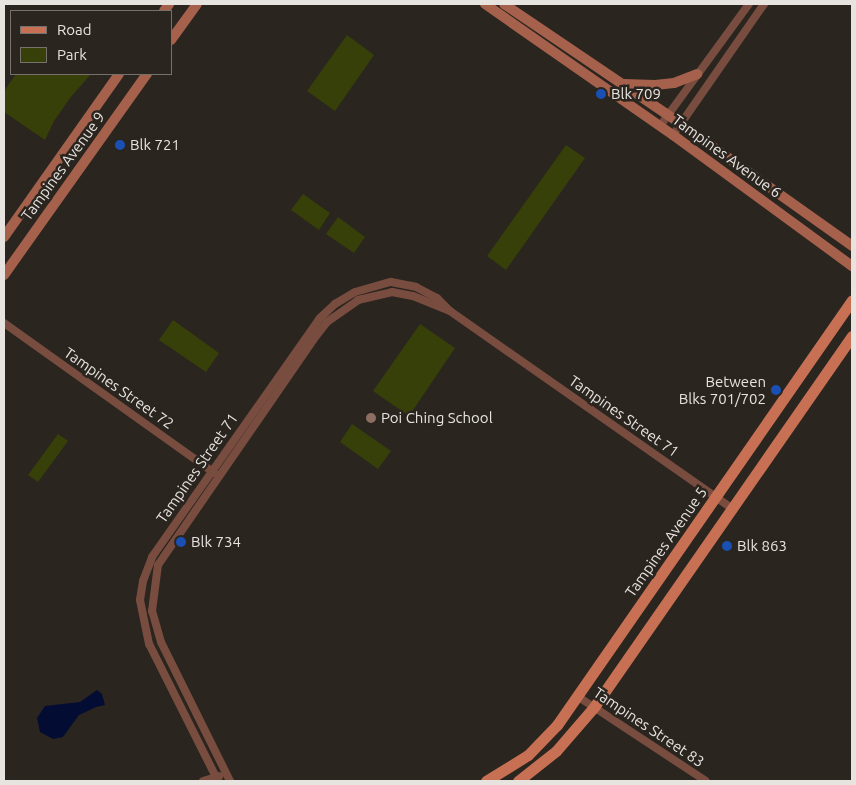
<!DOCTYPE html>
<style>
body{margin:0}
#map{position:relative;width:856px;height:785px;overflow:hidden;background:#2a251f;font-family:Ubuntu,sans-serif}
div>[style]{position:absolute}
.green>*{inset:0;background:#38400a}
.water>*{inset:0;background:#030d34}
.street>*{height:8px;margin:-4px;padding:0 4px;transform-origin:4px;border-radius:4px;background:#784d3f}
.secondary>*{height:10px;margin:-5px;padding:0 5px;transform-origin:5px;border-radius:5px;background:#a5614c}
.primary>*{height:11px;margin:-5.5px;padding:0 5.5px;transform-origin:5.5px;border-radius:5.5px;background:#c87054}
.dots>*{width:14px;height:14px;translate:-50% -50%;box-sizing:border-box;border:2px solid #2a251f;border-radius:50%}
span{translate:-50% -50%;white-space:nowrap;text-align:center;line-height:1.15;-webkit-text-stroke:5px #2a251f;paint-order:stroke}
.poi-label{font-size:15px;color:#e7e3df}
.left{translate:0 -50%;text-align:left}
.right{translate:-100% -50%;text-align:right}
.street-label{font-size:15px;color:#e7e3df}
.frame{position:absolute;inset:0;border:5px solid #e7e3df;pointer-events:none}
.legend{position:absolute;left:10px;top:10px;width:162px;height:65px;box-sizing:border-box;background:#2a251f;border:1px solid #76716c;margin:0;padding:6px 9px;list-style:none;font-size:15px;color:#e7e3df}
.legend li{display:flex;align-items:center;gap:10px;height:25px}
.legend b{width:25px;border:1px solid #76716c}
</style>
<div id="map">
<div class="green">
<div style="clip-path:polygon(347px 35px,374px 55px,335px 111px,307px 91px)"></div>
<div style="clip-path:polygon(16px 74px,91px 74px,70px 98px,54px 121px,45px 140px,4px 112px,4px 91px)"></div>
<div style="clip-path:polygon(566px 145px,585px 158px,506px 270px,487px 256px)"></div>
<div style="clip-path:polygon(303px 194px,330px 213px,319px 230px,291px 210px)"></div>
<div style="clip-path:polygon(338px 217px,365px 237px,354px 253px,326px 234px)"></div>
<div style="clip-path:polygon(173px 320px,219px 353px,206px 372px,159px 340px)"></div>
<div style="clip-path:polygon(420px 324px,455px 348px,409px 416px,373px 391px)"></div>
<div style="clip-path:polygon(352px 424px,391px 451px,378px 469px,340px 442px)"></div>
<div style="clip-path:polygon(58px 434px,68px 441px,38px 482px,28px 475px)"></div>
</div>
<div class="water">
<div style="clip-path:polygon(97px 690px,102px 694px,105px 705px,96px 707px,79px 715px,63px 737px,53px 739px,40px 732px,37px 718px,45px 706px,80px 702px)"></div>
</div>
<div class="street">
<div style="left:660px;top:126px;width:151px;rotate:-53.9deg"></div>
<div style="left:673px;top:135px;width:160px;rotate:-55.2deg"></div>
<div style="left:4px;top:323px;width:258px;rotate:35.5deg"></div>
<div style="left:577px;top:696px;width:154px;rotate:33.4deg"></div>
<div style="left:203px;top:781px;width:17px;rotate:-17deg"></div>
<div style="left:218px;top:781px;width:153px;rotate:-116.7deg"></div>
<div style="left:149px;top:644px;width:45px;rotate:-101.6deg"></div>
<div style="left:140px;top:600px;width:19px;rotate:-81deg"></div>
<div style="left:143px;top:581px;width:26px;rotate:-69deg"></div>
<div style="left:152px;top:557px;width:292px;rotate:-54.9deg"></div>
<div style="left:320px;top:318px;width:21px;rotate:-43deg"></div>
<div style="left:335px;top:304px;width:23px;rotate:-31deg"></div>
<div style="left:355px;top:292px;width:37px;rotate:-16deg"></div>
<div style="left:391px;top:282px;width:25px;rotate:11deg"></div>
<div style="left:416px;top:287px;width:24px;rotate:28deg"></div>
<div style="left:437px;top:298px;width:18px;rotate:45deg"></div>
<div style="left:230px;top:781px;width:155px;rotate:-116.4deg"></div>
<div style="left:161px;top:642px;width:32px;rotate:-106deg"></div>
<div style="left:152px;top:611px;width:46px;rotate:-82.6deg"></div>
<div style="left:158px;top:565px;width:273px;rotate:-55.4deg"></div>
<div style="left:313px;top:340px;width:23px;rotate:-52deg"></div>
<div style="left:327px;top:322px;width:38px;rotate:-35deg"></div>
<div style="left:358px;top:300px;width:35px;rotate:-13deg"></div>
<div style="left:392px;top:292px;width:21px;rotate:11deg"></div>
<div style="left:413px;top:296px;width:40px;rotate:22deg"></div>
<div style="left:450px;top:311px;width:345px;rotate:35deg"></div>
</div>
<div class="secondary">
<div style="left:485px;top:4px;width:229px;rotate:34.9deg"></div>
<div style="left:673px;top:135px;width:222px;rotate:36.2deg"></div>
<div style="left:504px;top:4px;width:198px;rotate:34.1deg"></div>
<div style="left:668px;top:115px;width:226px;rotate:35.4deg"></div>
<div style="left:164px;top:11px;width:9px;rotate:-54deg"></div>
<div style="left:171px;top:40px;width:44px;rotate:-54.2deg"></div>
<div style="left:624px;top:84px;width:31px;rotate:2deg"></div>
<div style="left:655px;top:85px;width:19px;rotate:-6deg"></div>
<div style="left:674px;top:83px;width:25px;rotate:-21deg"></div>
<div style="left:4px;top:237px;width:199px;rotate:-54.8deg"></div>
<div style="left:4px;top:275px;width:247px;rotate:-54.6deg"></div>
</div>
<div class="primary">
<div style="left:486px;top:781px;width:49px;rotate:-31.8deg"></div>
<div style="left:528px;top:755px;width:42px;rotate:-46deg"></div>
<div style="left:557px;top:725px;width:517px;rotate:-55.23deg"></div>
<div style="left:518px;top:781px;width:48px;rotate:-38.3deg"></div>
<div style="left:556px;top:751px;width:58px;rotate:-49.2deg"></div>
<div style="left:594px;top:707px;width:452px;rotate:-55.2deg"></div>
</div>
<div class="dots">
<div style="left:601px;top:94px;background:#1a4fb4"></div>
<div style="left:120px;top:145px;background:#1a4fb4"></div>
<div style="left:776px;top:390px;background:#1a4fb4"></div>
<div style="left:371px;top:418px;background:#8d6e63"></div>
<div style="left:181px;top:542px;background:#1a4fb4"></div>
<div style="left:727px;top:546px;background:#1a4fb4"></div>
</div>
<div class="poi-label">
<span class="left" style="left:611px;top:94px">Blk 709</span>
<span class="left" style="left:130px;top:145px">Blk 721</span>
<span class="right" style="left:766px;top:390px">Between<br>Blks 701/702</span>
<span class="left" style="left:381px;top:418px">Poi Ching School</span>
<span class="left" style="left:191px;top:542px">Blk 734</span>
<span class="left" style="left:737px;top:546px">Blk 863</span>
</div>
<div class="street-label">
<span style="left:727px;top:156px;rotate:36deg">Tampines Avenue 6</span>
<span style="left:63px;top:166px;rotate:-54deg">Tampines Avenue 9</span>
<span style="left:119px;top:388px;rotate:35deg">Tampines Street 72</span>
<span style="left:624px;top:416px;rotate:35deg">Tampines Street 71</span>
<span style="left:197px;top:468px;rotate:-55deg">Tampines Street 71</span>
<span style="left:666px;top:542px;rotate:-55deg">Tampines Avenue 5</span>
<span style="left:649px;top:727px;rotate:34deg">Tampines Street 83</span>
</div>
<div class="frame"></div>
<ul class="legend">
<li><b style="height:6px;background:#c87054"></b>Road</li>
<li><b style="height:14px;background:#38400a"></b>Park</li>
</ul>
</div>
